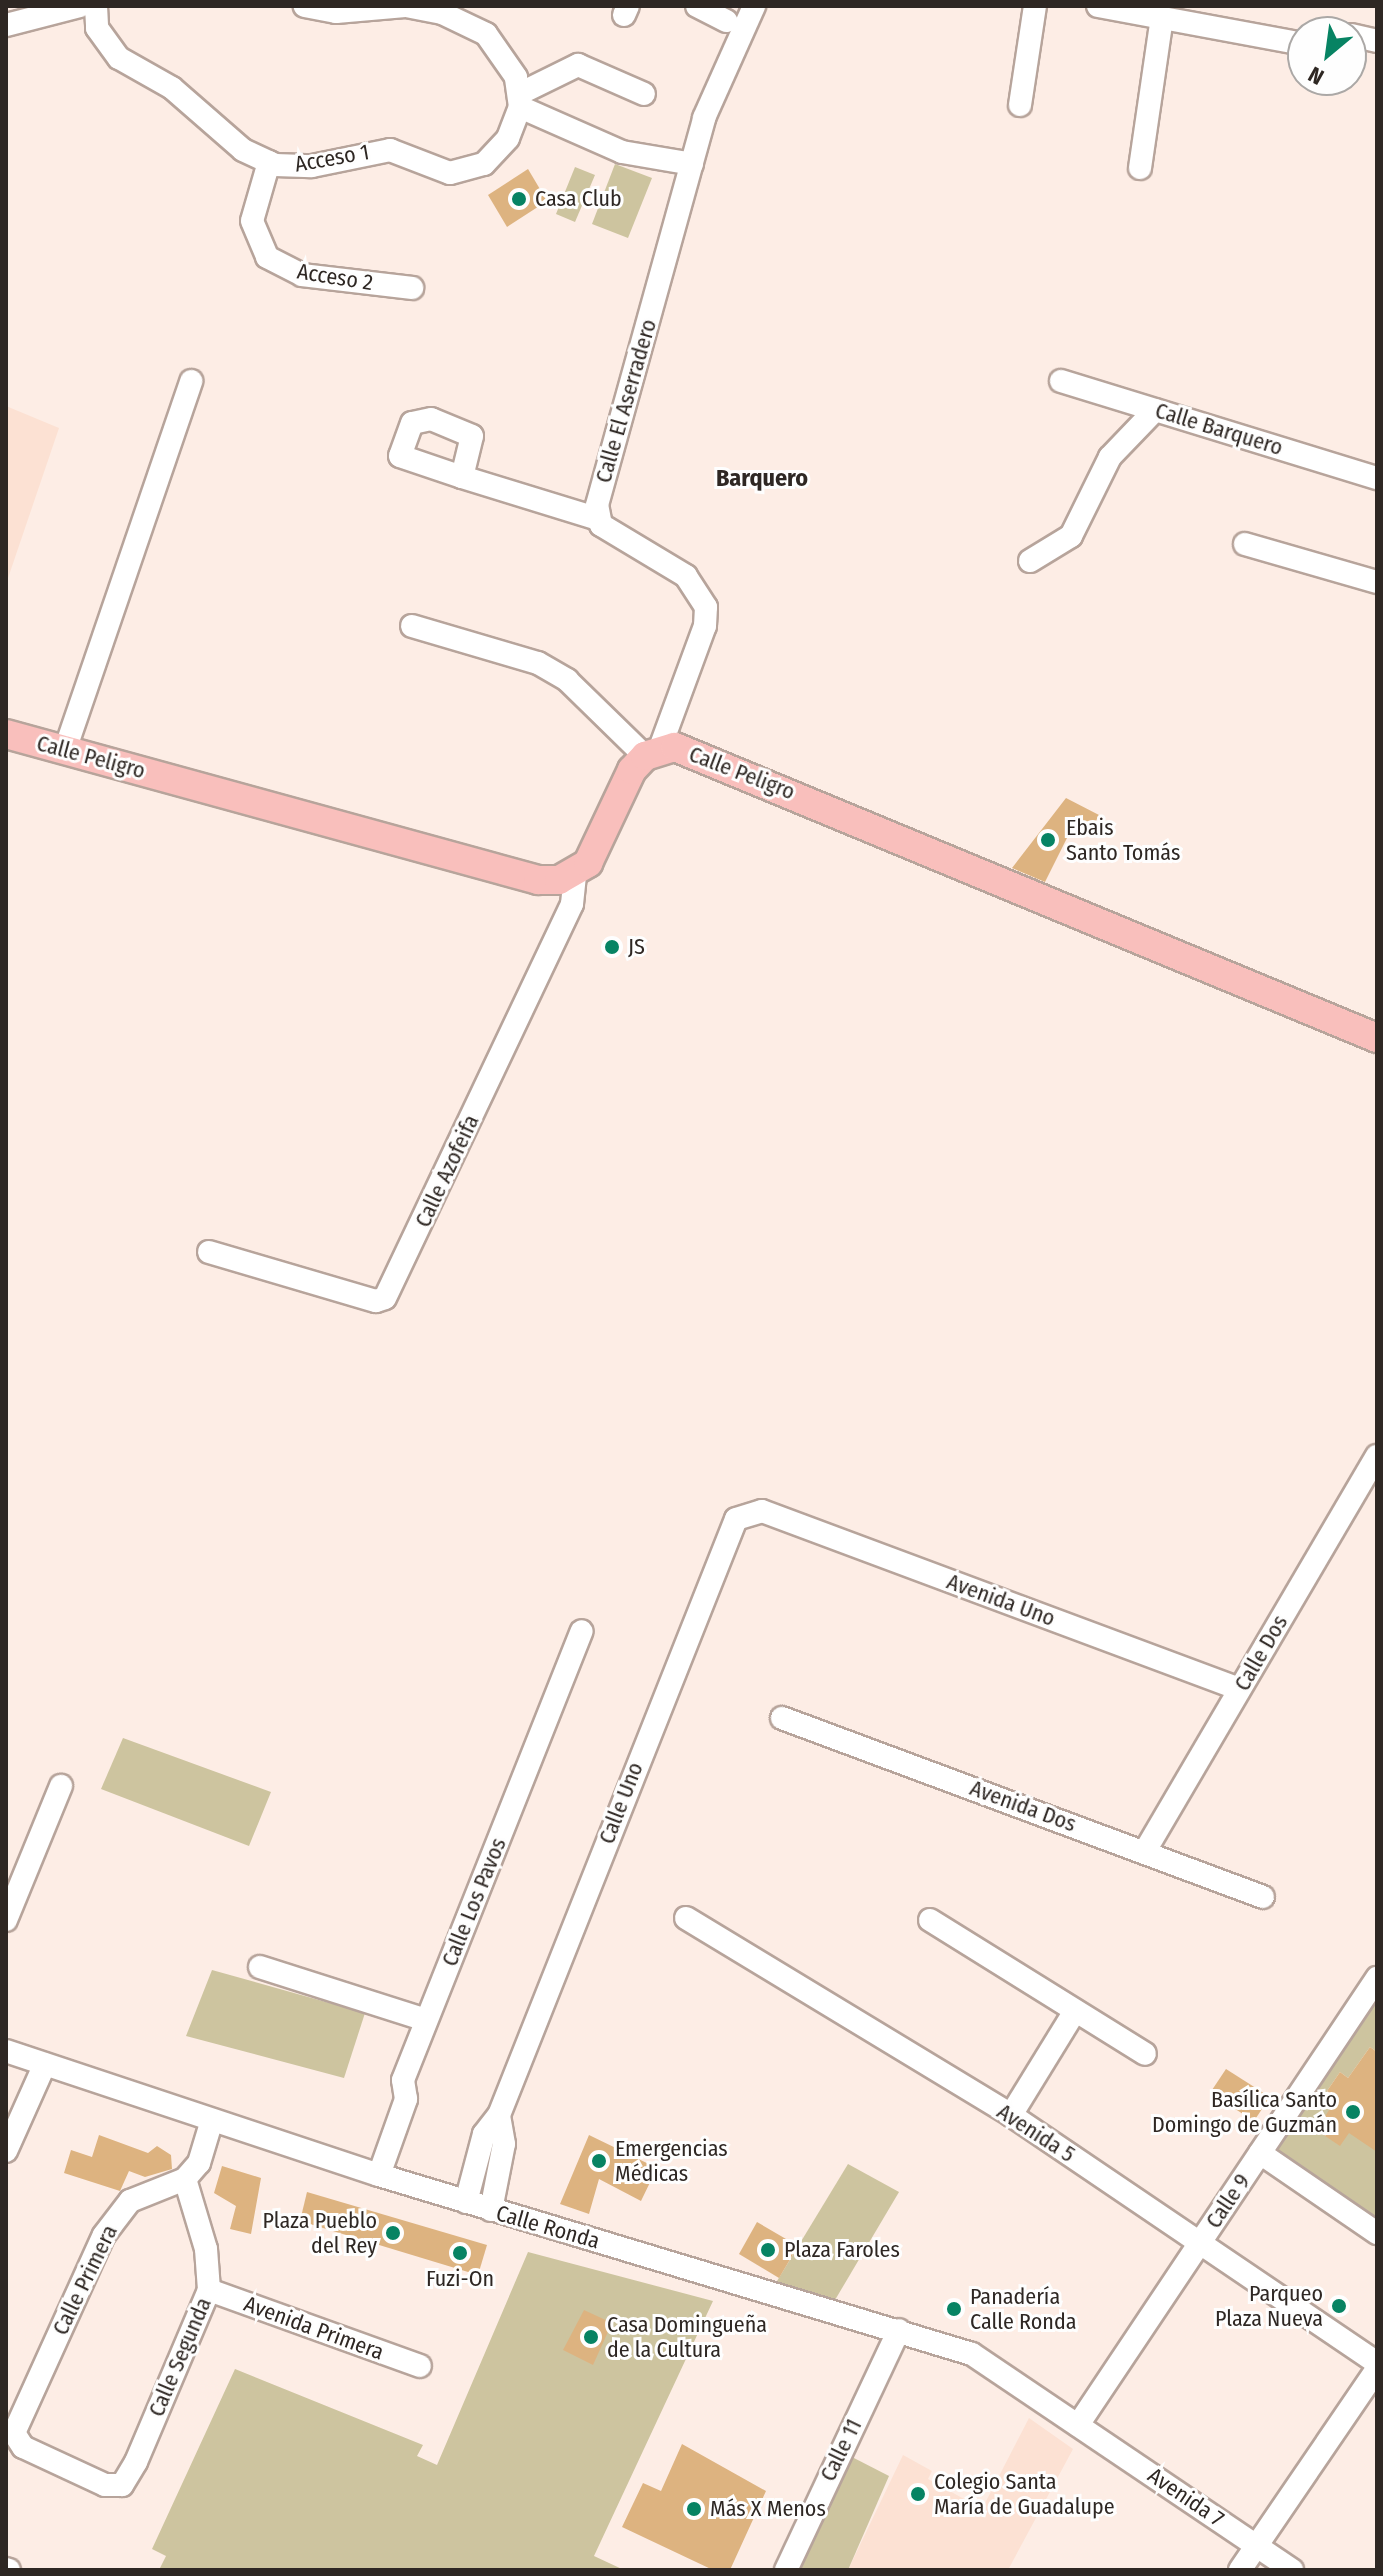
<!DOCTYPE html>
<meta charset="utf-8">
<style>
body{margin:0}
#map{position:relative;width:1383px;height:2576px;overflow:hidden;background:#fdede5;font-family:"Fira Sans Condensed",sans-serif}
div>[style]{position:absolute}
.built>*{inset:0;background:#fce1d3}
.green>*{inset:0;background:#cdc49f}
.building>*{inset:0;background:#ddb380}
.roads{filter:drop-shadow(2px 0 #b7a49b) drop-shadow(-2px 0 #b7a49b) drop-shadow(0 2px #b7a49b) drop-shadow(0 -2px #b7a49b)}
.minor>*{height:22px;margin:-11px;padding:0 11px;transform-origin:11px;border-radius:11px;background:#fff}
.major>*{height:28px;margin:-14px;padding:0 14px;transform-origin:14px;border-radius:14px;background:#f9bfbc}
.dots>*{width:22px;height:22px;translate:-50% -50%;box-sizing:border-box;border:4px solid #fefefe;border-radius:50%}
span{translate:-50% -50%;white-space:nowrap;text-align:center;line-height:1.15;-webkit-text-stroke:6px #fefefe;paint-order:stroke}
.street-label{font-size:22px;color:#2e2723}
.poi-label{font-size:22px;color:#2e2723}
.left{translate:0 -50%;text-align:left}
.right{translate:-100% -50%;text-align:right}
.neighbourhood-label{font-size:24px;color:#2e2723;font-weight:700}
.frame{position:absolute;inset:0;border:8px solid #2e2723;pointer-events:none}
.north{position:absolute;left:1287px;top:16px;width:80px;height:80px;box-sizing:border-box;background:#fefefe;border:2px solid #aba8a6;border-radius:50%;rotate:209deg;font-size:22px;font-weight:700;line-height:32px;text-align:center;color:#2e2723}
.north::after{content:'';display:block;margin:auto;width:28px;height:36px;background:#078363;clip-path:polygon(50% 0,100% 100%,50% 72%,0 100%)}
</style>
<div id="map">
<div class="built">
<div style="clip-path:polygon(6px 406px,59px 428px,6px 584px)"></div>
<div style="clip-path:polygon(1029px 2418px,1073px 2449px,1008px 2570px,848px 2570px,903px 2455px,932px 2471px,928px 2479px,982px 2509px)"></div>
</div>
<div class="green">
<div style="clip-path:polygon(615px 164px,652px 178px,628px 238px,592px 224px)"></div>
<div style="clip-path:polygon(575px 167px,595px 175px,575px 222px,556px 214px)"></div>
<div style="clip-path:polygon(123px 1738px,271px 1792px,249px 1846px,101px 1789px)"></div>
<div style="clip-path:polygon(212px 1970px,365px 2013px,344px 2078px,186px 2036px)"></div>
<div style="clip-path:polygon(1376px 1994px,1377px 2052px,1370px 2047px,1348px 2078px,1340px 2072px,1327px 2091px,1377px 2150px,1377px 2222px,1275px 2152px)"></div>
<div style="clip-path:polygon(848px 2164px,899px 2192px,835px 2300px,774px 2286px)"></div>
<div style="clip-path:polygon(528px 2252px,713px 2301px,594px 2556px,624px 2570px,159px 2570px,166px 2556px,152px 2549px,235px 2369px,423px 2445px,417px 2456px,437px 2465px)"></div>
<div style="clip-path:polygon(852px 2457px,889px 2476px,848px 2570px,795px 2570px)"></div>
</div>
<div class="building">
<div style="clip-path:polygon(528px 169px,547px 201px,507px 227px,488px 195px)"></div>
<div style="clip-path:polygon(1066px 798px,1099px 815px,1090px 833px,1074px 824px,1045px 882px,1012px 868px)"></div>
<div style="clip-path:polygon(1370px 2047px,1377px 2052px,1377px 2152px,1349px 2133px,1340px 2146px,1316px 2130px,1337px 2098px,1327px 2091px,1340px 2072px,1348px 2078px)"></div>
<div style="clip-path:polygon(1226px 2069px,1270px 2097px,1254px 2121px,1210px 2093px)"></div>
<div style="clip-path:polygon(99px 2135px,148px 2153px,157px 2146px,171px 2155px,172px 2169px,145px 2177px,129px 2171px,120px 2191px,64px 2173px,71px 2150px,92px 2157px)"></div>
<div style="clip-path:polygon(589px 2135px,657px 2168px,641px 2201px,599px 2179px,589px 2214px,560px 2204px)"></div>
<div style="clip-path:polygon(222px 2166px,261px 2178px,251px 2234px,230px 2229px,236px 2206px,214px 2193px)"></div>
<div style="clip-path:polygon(307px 2192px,487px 2245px,478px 2275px,300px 2221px)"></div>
<div style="clip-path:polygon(757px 2222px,798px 2246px,779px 2278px,739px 2254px)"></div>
<div style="clip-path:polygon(584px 2310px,612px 2323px,593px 2365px,563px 2350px)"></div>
<div style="clip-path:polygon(682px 2444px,766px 2491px,730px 2570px,713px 2570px,622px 2527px,643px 2483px,661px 2491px)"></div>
</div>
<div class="roads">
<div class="minor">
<div style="left:96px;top:6px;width:22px;rotate:87deg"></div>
<div style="left:97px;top:28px;width:37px;rotate:54deg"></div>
<div style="left:119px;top:58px;width:61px;rotate:29.5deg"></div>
<div style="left:172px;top:88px;width:94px;rotate:41.1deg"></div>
<div style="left:243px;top:150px;width:35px;rotate:25deg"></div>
<div style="left:275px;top:165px;width:37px;rotate:2deg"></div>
<div style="left:312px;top:166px;width:80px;rotate:-11.6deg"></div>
<div style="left:390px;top:150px;width:64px;rotate:21deg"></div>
<div style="left:450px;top:173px;width:35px;rotate:-15deg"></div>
<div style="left:484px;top:164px;width:35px;rotate:-47deg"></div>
<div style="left:508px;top:138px;width:33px;rotate:-69deg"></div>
<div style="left:520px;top:107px;width:30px;rotate:-98deg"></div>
<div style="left:516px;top:77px;width:52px;rotate:-124.9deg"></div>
<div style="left:486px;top:34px;width:49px;rotate:-154.5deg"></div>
<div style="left:442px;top:13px;width:38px;rotate:-169deg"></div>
<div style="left:405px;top:6px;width:69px;rotate:175deg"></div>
<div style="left:336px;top:12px;width:32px;rotate:-169deg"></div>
<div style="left:697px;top:6px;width:33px;rotate:27deg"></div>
<div style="left:1098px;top:6px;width:208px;rotate:10.5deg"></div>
<div style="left:624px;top:15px;width:10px;rotate:-66deg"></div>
<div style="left:6px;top:25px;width:76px;rotate:-14.4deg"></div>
<div style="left:1351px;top:35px;width:27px;rotate:13deg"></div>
<div style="left:519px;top:94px;width:66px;rotate:-26.2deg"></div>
<div style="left:578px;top:65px;width:72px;rotate:23.7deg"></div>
<div style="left:1020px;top:105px;width:100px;rotate:-81.4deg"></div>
<div style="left:520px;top:107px;width:111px;rotate:23.8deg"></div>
<div style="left:622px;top:152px;width:71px;rotate:9.7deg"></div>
<div style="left:269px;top:162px;width:61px;rotate:106.1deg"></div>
<div style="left:252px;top:221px;width:39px;rotate:67deg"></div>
<div style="left:267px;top:257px;width:39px;rotate:27deg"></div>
<div style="left:302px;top:275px;width:111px;rotate:6.7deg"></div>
<div style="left:1140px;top:168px;width:152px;rotate:-81.7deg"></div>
<div style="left:1061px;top:381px;width:331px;rotate:17.1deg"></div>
<div style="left:462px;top:477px;width:42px;rotate:-76.3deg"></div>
<div style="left:472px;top:436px;width:44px;rotate:-157.5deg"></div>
<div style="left:431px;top:419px;width:19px;rotate:168deg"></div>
<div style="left:412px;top:423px;width:35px;rotate:110deg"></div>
<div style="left:400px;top:456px;width:65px;rotate:18.7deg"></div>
<div style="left:462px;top:477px;width:139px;rotate:17.1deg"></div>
<div style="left:1245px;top:544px;width:137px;rotate:16.1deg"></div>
<div style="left:1030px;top:561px;width:48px;rotate:-31.4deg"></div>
<div style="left:1071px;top:536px;width:88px;rotate:-63.7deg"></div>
<div style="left:1110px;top:457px;width:65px;rotate:-46.2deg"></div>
<div style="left:412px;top:626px;width:131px;rotate:16.4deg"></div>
<div style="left:538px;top:663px;width:34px;rotate:30deg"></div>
<div style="left:567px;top:680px;width:109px;rotate:44.3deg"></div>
<div style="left:660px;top:748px;width:130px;rotate:-69.8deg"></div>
<div style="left:705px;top:626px;width:19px;rotate:-87deg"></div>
<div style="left:706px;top:607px;width:37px;rotate:-123deg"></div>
<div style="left:686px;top:576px;width:99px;rotate:-149deg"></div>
<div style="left:601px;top:525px;width:20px;rotate:-101deg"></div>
<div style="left:597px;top:505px;width:402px;rotate:-74.5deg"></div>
<div style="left:704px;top:118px;width:123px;rotate:-65.9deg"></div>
<div style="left:65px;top:750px;width:390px;rotate:-71.1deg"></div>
<div style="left:209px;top:1252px;width:174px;rotate:16.4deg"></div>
<div style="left:376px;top:1301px;width:9px;rotate:-18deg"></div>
<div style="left:385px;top:1298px;width:436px;rotate:-64.6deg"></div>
<div style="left:572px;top:904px;width:30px;rotate:-84deg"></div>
<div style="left:782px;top:1718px;width:513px;rotate:20.41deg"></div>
<div style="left:1145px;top:1851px;width:458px;rotate:-59.6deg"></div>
<div style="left:686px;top:1918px;width:380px;rotate:31.2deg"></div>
<div style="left:1011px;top:2115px;width:442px;rotate:34.1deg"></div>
<div style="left:6px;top:1920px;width:145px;rotate:-67.7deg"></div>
<div style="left:930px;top:1920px;width:253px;rotate:31.9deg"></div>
<div style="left:260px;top:1967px;width:174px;rotate:17.7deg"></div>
<div style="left:6px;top:2051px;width:393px;rotate:18.4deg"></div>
<div style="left:379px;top:2175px;width:619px;rotate:16.8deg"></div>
<div style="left:972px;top:2354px;width:386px;rotate:34deg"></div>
<div style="left:1011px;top:2115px;width:122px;rotate:-58.4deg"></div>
<div style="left:6px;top:2151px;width:95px;rotate:-65.9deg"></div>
<div style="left:1260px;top:2153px;width:142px;rotate:34.4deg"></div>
<div style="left:379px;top:2175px;width:81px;rotate:-70.4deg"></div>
<div style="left:406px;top:2099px;width:19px;rotate:-99deg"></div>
<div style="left:403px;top:2080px;width:483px;rotate:-68.3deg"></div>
<div style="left:185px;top:2179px;width:73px;rotate:73.3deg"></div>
<div style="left:206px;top:2249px;width:41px;rotate:85.8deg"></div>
<div style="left:209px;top:2290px;width:187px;rotate:113deg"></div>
<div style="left:136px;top:2462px;width:27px;rotate:121deg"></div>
<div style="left:122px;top:2485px;width:17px;rotate:180deg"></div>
<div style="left:105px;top:2485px;width:90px;rotate:-155.1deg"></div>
<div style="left:23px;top:2447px;width:17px;rotate:-123deg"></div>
<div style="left:14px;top:2433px;width:217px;rotate:-65.6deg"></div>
<div style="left:104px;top:2235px;width:43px;rotate:-52.6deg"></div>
<div style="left:130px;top:2201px;width:59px;rotate:-21.8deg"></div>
<div style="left:185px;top:2179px;width:21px;rotate:-49deg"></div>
<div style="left:199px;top:2163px;width:45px;rotate:-73.2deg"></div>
<div style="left:466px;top:2202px;width:70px;rotate:-75.2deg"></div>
<div style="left:484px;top:2134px;width:24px;rotate:-52deg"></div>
<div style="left:499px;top:2115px;width:641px;rotate:-68.31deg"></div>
<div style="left:736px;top:1519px;width:27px;rotate:-17deg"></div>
<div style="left:762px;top:1511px;width:509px;rotate:20.46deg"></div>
<div style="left:491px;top:2210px;width:67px;rotate:-78.9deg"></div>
<div style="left:504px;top:2144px;width:29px;rotate:-100deg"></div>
<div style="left:209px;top:2290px;width:224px;rotate:19.8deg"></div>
<div style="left:1078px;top:2425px;width:538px;rotate:-56.22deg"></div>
<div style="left:6px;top:2569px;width:3px;rotate:18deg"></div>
<div style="left:786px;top:2570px;width:265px;rotate:-64.8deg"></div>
<div style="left:1240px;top:2570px;width:243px;rotate:-55.7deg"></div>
</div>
<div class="major">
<div style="left:6px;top:734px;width:552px;rotate:15.35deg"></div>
<div style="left:538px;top:880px;width:21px"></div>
<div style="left:559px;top:880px;width:34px;rotate:-30deg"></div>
<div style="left:588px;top:863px;width:103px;rotate:-64.7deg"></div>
<div style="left:632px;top:770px;width:19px;rotate:-47deg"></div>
<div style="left:645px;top:756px;width:31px;rotate:-17deg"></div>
<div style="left:675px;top:747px;width:760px;rotate:22.52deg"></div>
</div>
</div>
<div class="dots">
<div style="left:519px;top:199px;background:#078363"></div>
<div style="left:1048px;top:840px;background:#078363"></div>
<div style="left:612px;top:947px;background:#078363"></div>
<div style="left:1353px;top:2112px;background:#078363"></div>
<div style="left:599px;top:2161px;background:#078363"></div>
<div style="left:393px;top:2233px;background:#078363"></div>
<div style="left:768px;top:2250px;background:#078363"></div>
<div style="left:460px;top:2253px;background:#078363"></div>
<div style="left:1339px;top:2306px;background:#078363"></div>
<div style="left:954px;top:2309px;background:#078363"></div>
<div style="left:591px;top:2337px;background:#078363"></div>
<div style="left:918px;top:2494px;background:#078363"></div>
<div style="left:694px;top:2509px;background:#078363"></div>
</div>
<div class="street-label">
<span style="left:332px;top:158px;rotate:-10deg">Acceso 1</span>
<span style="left:335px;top:277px;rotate:9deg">Acceso 2</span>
<span style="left:626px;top:401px;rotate:-74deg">Calle El Aserradero</span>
<span style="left:1219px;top:429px;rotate:17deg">Calle Barquero</span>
<span style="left:91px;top:757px;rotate:15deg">Calle Peligro</span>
<span style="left:742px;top:773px;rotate:21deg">Calle Peligro</span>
<span style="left:447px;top:1171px;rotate:-65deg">Calle Azofeifa</span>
<span style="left:1001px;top:1600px;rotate:20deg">Avenida Uno</span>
<span style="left:1261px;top:1653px;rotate:-60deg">Calle Dos</span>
<span style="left:621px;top:1803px;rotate:-69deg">Calle Uno</span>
<span style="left:1023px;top:1806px;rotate:20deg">Avenida Dos</span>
<span style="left:474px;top:1902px;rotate:-68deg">Calle Los Pavos</span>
<span style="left:1036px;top:2133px;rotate:33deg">Avenida 5</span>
<span style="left:1228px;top:2201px;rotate:-56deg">Calle 9</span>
<span style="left:548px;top:2227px;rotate:16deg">Calle Ronda</span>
<span style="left:85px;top:2280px;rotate:-64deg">Calle Primera</span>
<span style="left:314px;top:2328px;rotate:20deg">Avenida Primera</span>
<span style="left:180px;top:2357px;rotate:-67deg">Calle Segunda</span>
<span style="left:841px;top:2450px;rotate:-64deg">Calle 11</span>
<span style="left:1186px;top:2497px;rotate:34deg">Avenida 7</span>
</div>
<div class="poi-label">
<span class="left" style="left:535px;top:199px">Casa Club</span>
<span class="left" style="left:1066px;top:840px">Ebais<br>Santo Tomás</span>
<span class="left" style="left:628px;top:947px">JS</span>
<span class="right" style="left:1337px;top:2112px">Basílica Santo<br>Domingo de Guzmán</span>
<span class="left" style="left:615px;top:2161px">Emergencias<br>Médicas</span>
<span class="right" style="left:377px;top:2233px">Plaza Pueblo<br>del Rey</span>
<span class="left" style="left:784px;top:2250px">Plaza Faroles</span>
<span style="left:460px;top:2279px">Fuzi-On</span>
<span class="right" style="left:1323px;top:2306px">Parqueo<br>Plaza Nueva</span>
<span class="left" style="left:970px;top:2309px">Panadería<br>Calle Ronda</span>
<span class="left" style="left:607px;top:2337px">Casa Domingueña<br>de la Cultura</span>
<span class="left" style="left:934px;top:2494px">Colegio Santa<br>María de Guadalupe</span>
<span class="left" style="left:710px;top:2509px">Más X Menos</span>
</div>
<div class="neighbourhood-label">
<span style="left:762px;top:479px">Barquero</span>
</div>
<div class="frame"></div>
<div class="north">N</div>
</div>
